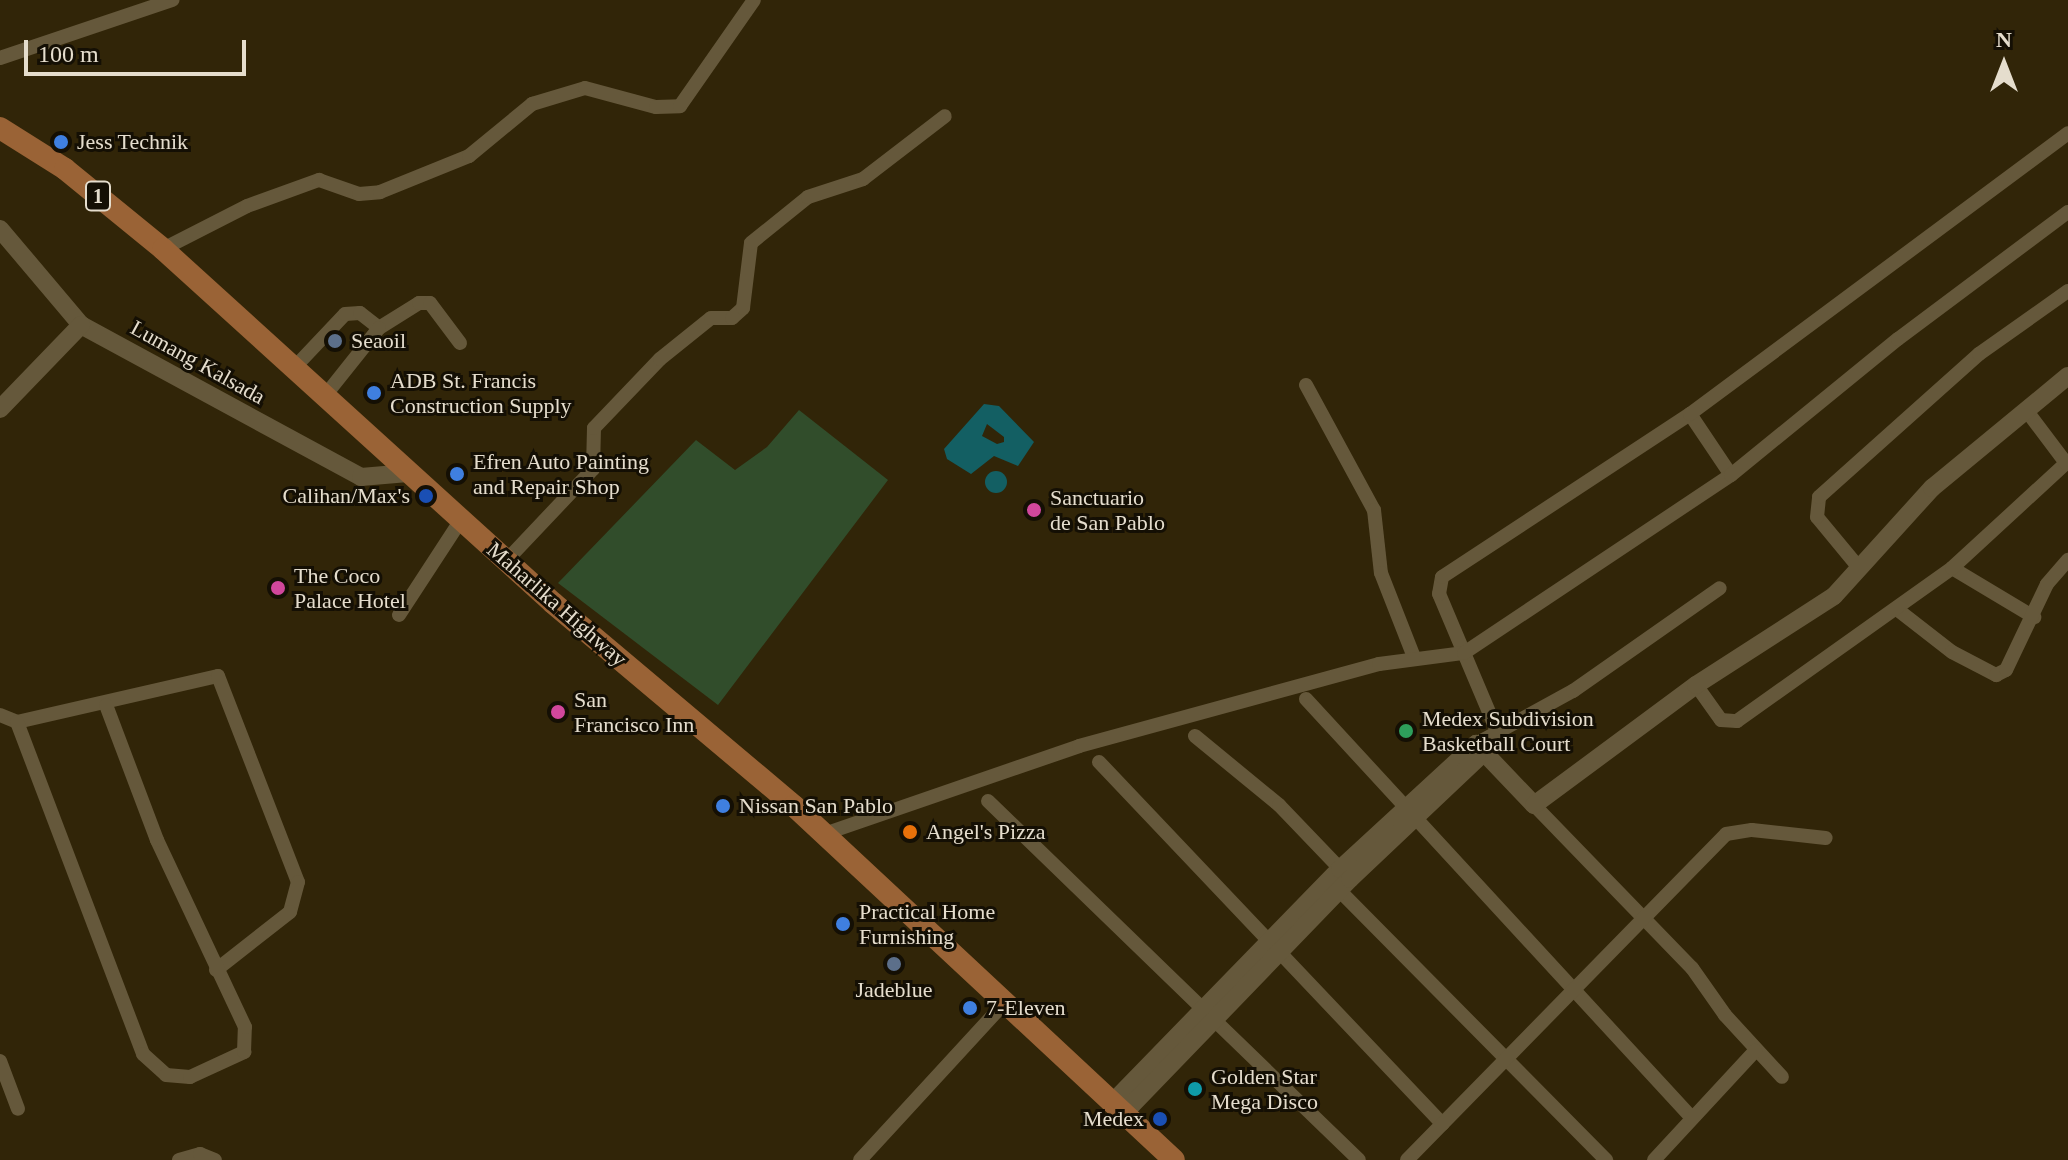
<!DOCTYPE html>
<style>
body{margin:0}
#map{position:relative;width:2068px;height:1160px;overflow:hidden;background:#312508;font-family:Georgia,serif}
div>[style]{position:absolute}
.green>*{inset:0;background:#314d2b}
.water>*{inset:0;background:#135f63}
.round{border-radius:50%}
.minor>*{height:14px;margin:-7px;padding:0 7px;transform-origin:7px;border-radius:7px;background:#65583b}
.tertiary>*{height:18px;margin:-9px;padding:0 9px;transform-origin:9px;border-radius:9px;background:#65583b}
.primary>*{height:22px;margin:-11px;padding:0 11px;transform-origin:11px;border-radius:11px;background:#9a6336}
.dots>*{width:22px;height:22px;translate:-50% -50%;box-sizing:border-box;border:4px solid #140f04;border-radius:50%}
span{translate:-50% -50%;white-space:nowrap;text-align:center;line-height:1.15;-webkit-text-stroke:6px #140f04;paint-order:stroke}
.shield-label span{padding:2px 6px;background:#140f04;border:2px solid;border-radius:6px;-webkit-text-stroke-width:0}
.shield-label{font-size:20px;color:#e5ddcd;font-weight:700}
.poi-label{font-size:22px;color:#e5ddcd}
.left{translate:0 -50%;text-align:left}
.right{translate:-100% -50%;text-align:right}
.street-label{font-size:22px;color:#e5ddcd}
.north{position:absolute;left:1964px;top:24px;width:80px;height:80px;-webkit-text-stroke:6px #140f04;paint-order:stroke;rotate:0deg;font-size:22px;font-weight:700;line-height:32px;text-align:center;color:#e5ddcd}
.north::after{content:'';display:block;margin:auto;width:28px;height:36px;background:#e5ddcd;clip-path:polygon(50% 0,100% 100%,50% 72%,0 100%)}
.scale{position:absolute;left:24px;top:40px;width:222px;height:36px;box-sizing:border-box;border:4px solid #e5ddcd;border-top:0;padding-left:10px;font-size:24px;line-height:28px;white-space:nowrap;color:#e5ddcd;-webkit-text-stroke:6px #140f04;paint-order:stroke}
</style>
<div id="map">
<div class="green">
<div style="clip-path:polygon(799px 410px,888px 480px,718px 705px,558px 583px,696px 440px,735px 470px,767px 447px)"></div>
</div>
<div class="water">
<div style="clip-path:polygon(evenodd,984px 404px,999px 406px,1034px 442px,1018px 466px,994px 456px,971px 474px,947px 459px,944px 449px,984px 404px,987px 424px,1004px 437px,1004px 442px,997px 444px,982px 436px,987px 424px)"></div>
<div class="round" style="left:985px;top:471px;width:22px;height:22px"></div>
</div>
<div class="minor">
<div style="left:0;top:58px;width:182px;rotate:-18.6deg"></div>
<div style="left:163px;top:249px;width:94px;rotate:-27.1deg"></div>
<div style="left:247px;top:206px;width:77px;rotate:-19.9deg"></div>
<div style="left:319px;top:180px;width:42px;rotate:19.3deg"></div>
<div style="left:359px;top:194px;width:21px;rotate:-5deg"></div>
<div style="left:380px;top:192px;width:96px;rotate:-22deg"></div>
<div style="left:469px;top:156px;width:82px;rotate:-39.5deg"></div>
<div style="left:532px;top:104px;width:55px;rotate:-16.8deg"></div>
<div style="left:585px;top:88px;width:73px;rotate:15deg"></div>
<div style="left:656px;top:107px;width:24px;rotate:-2deg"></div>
<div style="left:680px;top:106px;width:129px;rotate:-55.1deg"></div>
<div style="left:294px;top:368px;width:74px;rotate:-46.6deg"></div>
<div style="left:345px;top:314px;width:15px;rotate:-4deg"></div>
<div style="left:360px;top:313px;width:24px;rotate:38deg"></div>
<div style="left:379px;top:328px;width:47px;rotate:-32deg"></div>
<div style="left:419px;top:303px;width:11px"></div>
<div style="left:430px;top:303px;width:50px;rotate:53.1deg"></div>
<div style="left:1306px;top:385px;width:142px;rotate:61.5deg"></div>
<div style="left:1374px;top:510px;width:63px;rotate:83.7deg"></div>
<div style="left:1381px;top:573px;width:90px;rotate:68.6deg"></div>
<div style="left:324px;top:397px;width:88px;rotate:-51.4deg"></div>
<div style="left:1690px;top:414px;width:73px;rotate:56.1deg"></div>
<div style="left:506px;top:561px;width:127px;rotate:-46.6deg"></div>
<div style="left:593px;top:469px;width:41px;rotate:-88.6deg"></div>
<div style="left:594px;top:428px;width:95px;rotate:-46.3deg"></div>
<div style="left:660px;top:359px;width:65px;rotate:-38.8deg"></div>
<div style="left:711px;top:318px;width:21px"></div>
<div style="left:732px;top:318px;width:15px;rotate:-42deg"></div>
<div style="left:743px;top:308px;width:65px;rotate:-83deg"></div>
<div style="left:751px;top:243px;width:73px;rotate:-38.9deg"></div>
<div style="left:808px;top:197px;width:58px;rotate:-18.1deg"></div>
<div style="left:863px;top:179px;width:103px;rotate:-37.5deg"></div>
<div style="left:1952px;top:568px;width:96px;rotate:30.9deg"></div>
<div style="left:1860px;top:569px;width:67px;rotate:-129.6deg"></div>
<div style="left:1817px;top:517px;width:20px;rotate:-84deg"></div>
<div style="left:1819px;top:497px;width:215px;rotate:-41.8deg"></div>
<div style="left:1979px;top:354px;width:109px;rotate:-35.3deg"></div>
<div style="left:1898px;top:610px;width:68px;rotate:37.9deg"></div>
<div style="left:1952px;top:652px;width:50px;rotate:27.6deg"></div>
<div style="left:1996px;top:675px;width:11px;rotate:-27deg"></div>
<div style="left:2006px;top:670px;width:95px;rotate:-64.5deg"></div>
<div style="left:2047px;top:584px;width:32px;rotate:-49deg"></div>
<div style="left:399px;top:615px;width:113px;rotate:-56.9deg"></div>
<div style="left:1696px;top:685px;width:43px;rotate:54.5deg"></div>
<div style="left:1721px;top:720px;width:16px;rotate:4deg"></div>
<div style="left:1737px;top:721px;width:264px;rotate:-35.4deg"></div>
<div style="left:1952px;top:568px;width:155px;rotate:-42.6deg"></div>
<div style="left:2066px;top:463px;width:66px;rotate:-127deg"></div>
<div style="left:1306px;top:699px;width:568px;rotate:47.35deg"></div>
<div style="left:0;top:715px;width:18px;rotate:22deg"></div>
<div style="left:17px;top:722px;width:206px;rotate:-12.9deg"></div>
<div style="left:218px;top:676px;width:221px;rotate:68.8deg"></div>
<div style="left:298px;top:882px;width:31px;rotate:105deg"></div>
<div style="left:290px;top:912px;width:94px;rotate:141.9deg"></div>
<div style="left:17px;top:722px;width:355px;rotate:69.2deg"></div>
<div style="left:143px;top:1054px;width:31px;rotate:42deg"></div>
<div style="left:166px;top:1075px;width:24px;rotate:5deg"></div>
<div style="left:190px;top:1077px;width:60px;rotate:-24.8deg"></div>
<div style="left:244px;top:1052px;width:25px;rotate:-88deg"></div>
<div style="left:245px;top:1027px;width:207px;rotate:-115.2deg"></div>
<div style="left:157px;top:840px;width:144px;rotate:-110.7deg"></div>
<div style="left:1497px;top:731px;width:149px;rotate:-112.9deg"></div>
<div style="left:1439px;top:594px;width:17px;rotate:-80deg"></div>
<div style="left:1442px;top:577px;width:297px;rotate:-33.3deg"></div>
<div style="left:1690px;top:414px;width:471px;rotate:-36.6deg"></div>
<div style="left:1195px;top:736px;width:109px;rotate:39.4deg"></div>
<div style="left:1279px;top:805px;width:98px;rotate:46.2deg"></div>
<div style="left:1476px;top:744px;width:111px;rotate:-28.7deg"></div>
<div style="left:1573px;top:691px;width:179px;rotate:-35deg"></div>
<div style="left:1099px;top:762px;width:499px;rotate:46.5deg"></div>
<div style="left:988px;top:801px;width:516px;rotate:44.06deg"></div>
<div style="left:1534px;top:805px;width:227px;rotate:45.9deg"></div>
<div style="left:1692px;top:968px;width:57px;rotate:54.9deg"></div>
<div style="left:1725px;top:1015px;width:84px;rotate:47.4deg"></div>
<div style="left:824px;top:834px;width:270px;rotate:-19deg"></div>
<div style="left:1079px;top:746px;width:311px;rotate:-15.3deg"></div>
<div style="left:1379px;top:664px;width:86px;rotate:-7.4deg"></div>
<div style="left:1464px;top:653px;width:321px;rotate:-33.7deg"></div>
<div style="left:1731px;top:475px;width:215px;rotate:-39.2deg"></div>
<div style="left:1898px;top:339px;width:212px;rotate:-36.8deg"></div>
<div style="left:1332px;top:883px;width:390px;rotate:45.3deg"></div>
<div style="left:0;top:1061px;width:51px;rotate:69.4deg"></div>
<div style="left:179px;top:1160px;width:22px;rotate:-16deg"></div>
<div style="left:200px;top:1154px;width:16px;rotate:22deg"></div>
<div style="left:860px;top:1160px;width:217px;rotate:-47.4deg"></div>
<div style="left:1407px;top:1160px;width:456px;rotate:-45.6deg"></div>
<div style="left:1726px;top:834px;width:26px;rotate:-9deg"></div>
<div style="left:1752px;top:830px;width:74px;rotate:6.2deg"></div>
<div style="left:1654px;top:1160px;width:149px;rotate:-47.2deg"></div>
</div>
<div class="tertiary">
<div style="left:0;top:229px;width:126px;rotate:49.8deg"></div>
<div style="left:81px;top:325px;width:319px;rotate:28.5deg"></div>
<div style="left:361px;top:477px;width:47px;rotate:-4.9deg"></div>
<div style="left:0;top:409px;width:117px;rotate:-46deg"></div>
<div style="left:1115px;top:1100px;width:322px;rotate:-45.8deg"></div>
<div style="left:1340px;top:869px;width:185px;rotate:-42.6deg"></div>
<div style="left:1476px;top:744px;width:84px;rotate:46.4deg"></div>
<div style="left:1534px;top:805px;width:202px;rotate:-36.5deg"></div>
<div style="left:1696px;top:685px;width:164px;rotate:-32.8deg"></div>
<div style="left:1834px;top:596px;width:146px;rotate:-47.8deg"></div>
<div style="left:1932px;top:488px;width:176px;rotate:-39.5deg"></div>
<div style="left:1126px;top:1111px;width:322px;rotate:-46deg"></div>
<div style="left:1350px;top:879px;width:175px;rotate:-43.4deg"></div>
</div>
<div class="primary">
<div style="left:0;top:128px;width:77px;rotate:32.2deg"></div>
<div style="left:65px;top:169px;width:127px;rotate:39.2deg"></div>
<div style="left:163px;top:249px;width:527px;rotate:42.23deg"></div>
<div style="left:553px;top:603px;width:315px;rotate:40.1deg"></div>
<div style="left:794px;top:806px;width:519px;rotate:42.97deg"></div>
</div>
<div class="dots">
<div style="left:61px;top:142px;background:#3f7fe0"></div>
<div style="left:335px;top:341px;background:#5c6f8a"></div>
<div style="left:374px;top:393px;background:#3f7fe0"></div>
<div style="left:457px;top:474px;background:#3f7fe0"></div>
<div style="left:426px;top:496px;background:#1a4fb4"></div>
<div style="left:1034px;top:510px;background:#d1479c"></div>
<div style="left:278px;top:588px;background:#d1479c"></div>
<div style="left:558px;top:712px;background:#d1479c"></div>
<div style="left:1406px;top:731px;background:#2e9e5b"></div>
<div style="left:723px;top:806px;background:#3f7fe0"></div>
<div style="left:910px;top:832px;background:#e8710a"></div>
<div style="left:843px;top:924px;background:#3f7fe0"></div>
<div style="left:894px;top:964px;background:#5c6f8a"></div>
<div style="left:970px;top:1008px;background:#3f7fe0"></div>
<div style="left:1195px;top:1089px;background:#0f9aa8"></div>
<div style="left:1160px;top:1119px;background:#1a4fb4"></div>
</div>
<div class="shield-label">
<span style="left:98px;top:196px">1</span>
</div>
<div class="poi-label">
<span class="left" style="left:77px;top:142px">Jess Technik</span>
<span class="left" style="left:351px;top:341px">Seaoil</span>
<span class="left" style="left:390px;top:393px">ADB St. Francis<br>Construction Supply</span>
<span class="left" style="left:473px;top:474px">Efren Auto Painting<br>and Repair Shop</span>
<span class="right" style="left:410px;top:496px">Calihan/Max's</span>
<span class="left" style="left:1050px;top:510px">Sanctuario<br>de San Pablo</span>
<span class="left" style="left:294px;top:588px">The Coco<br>Palace Hotel</span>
<span class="left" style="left:574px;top:712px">San<br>Francisco Inn</span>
<span class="left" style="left:1422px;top:731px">Medex Subdivision<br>Basketball Court</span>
<span class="left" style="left:739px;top:806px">Nissan San Pablo</span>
<span class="left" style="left:926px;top:832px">Angel's Pizza</span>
<span class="left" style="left:859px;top:924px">Practical Home<br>Furnishing</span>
<span style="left:894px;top:990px">Jadeblue</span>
<span class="left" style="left:986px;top:1008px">7-Eleven</span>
<span class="left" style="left:1211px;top:1089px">Golden Star<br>Mega Disco</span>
<span class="right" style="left:1144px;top:1119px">Medex</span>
</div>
<div class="street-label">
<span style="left:198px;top:362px;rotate:29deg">Lumang Kalsada</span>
<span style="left:557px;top:604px;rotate:41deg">Maharlika Highway</span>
</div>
<div class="north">N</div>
<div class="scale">100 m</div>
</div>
